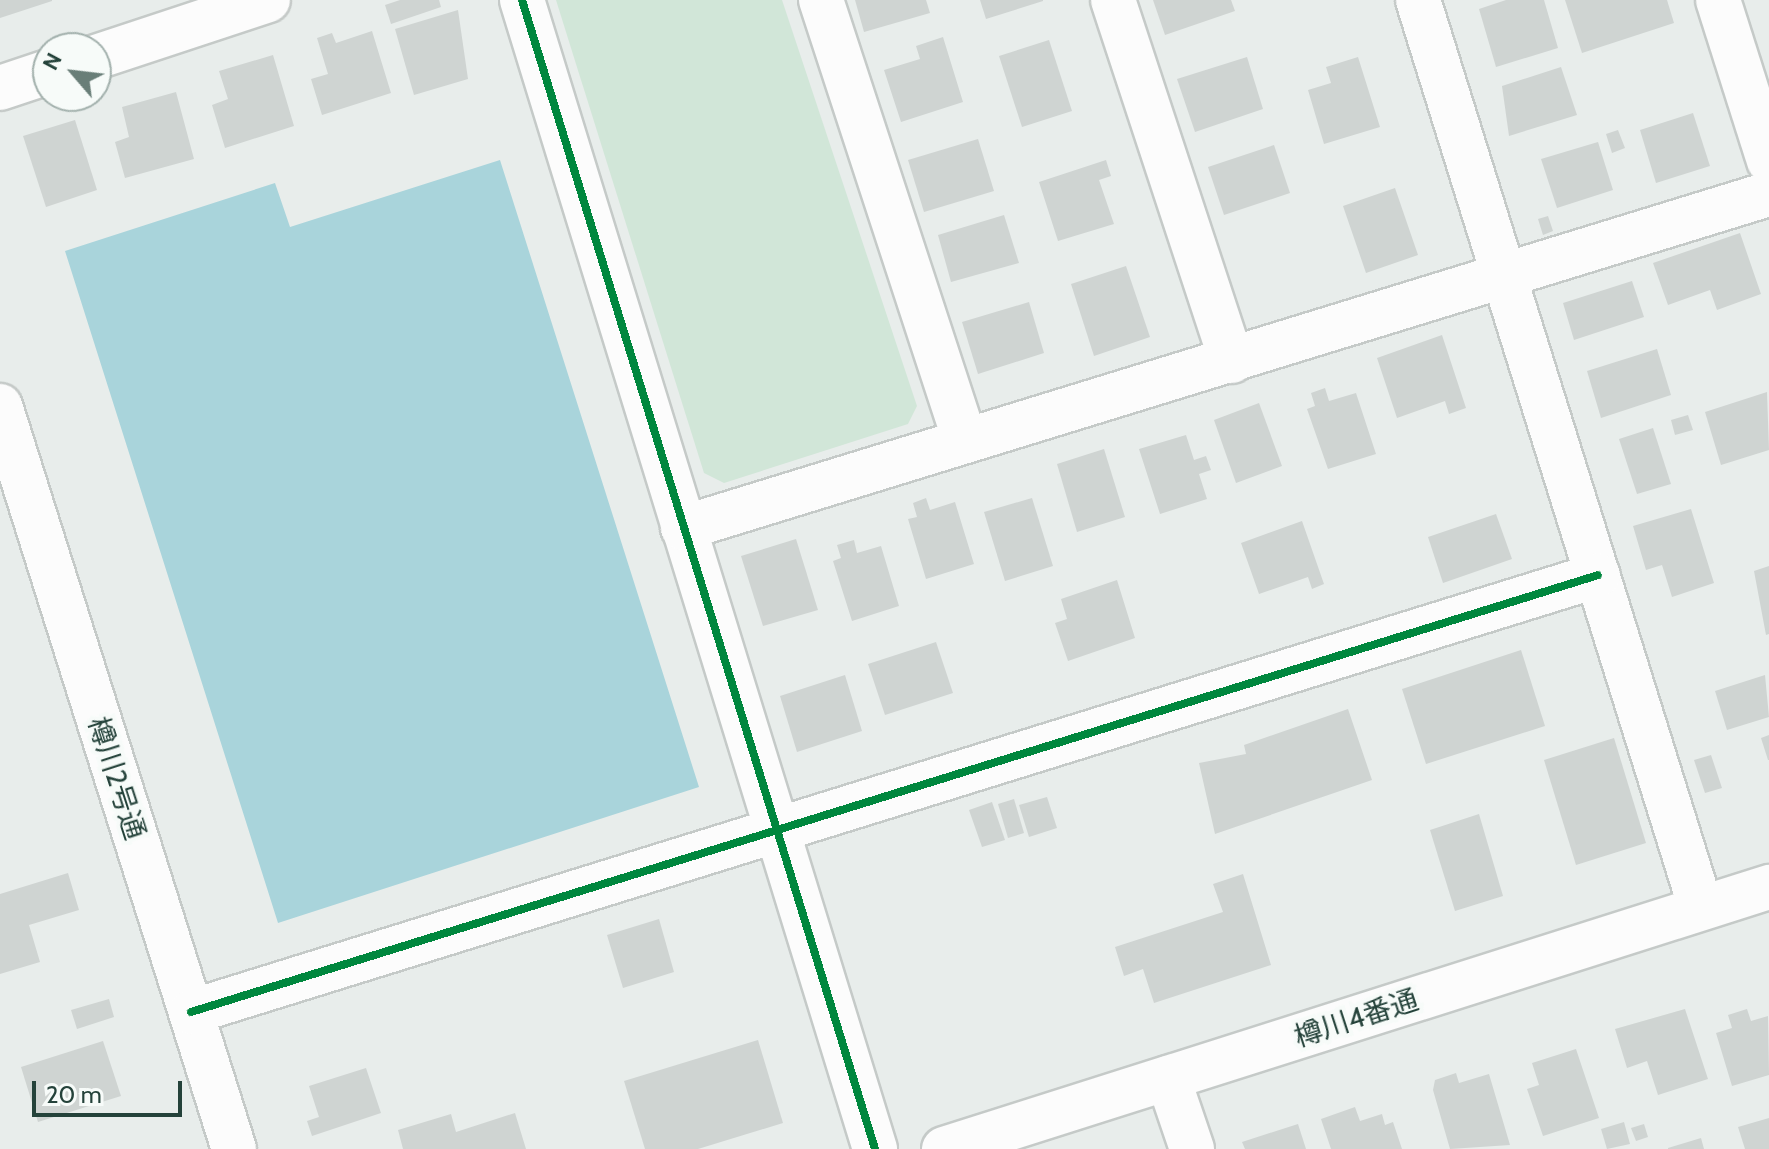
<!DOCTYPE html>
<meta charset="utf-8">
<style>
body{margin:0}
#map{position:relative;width:1769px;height:1149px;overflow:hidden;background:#e8edeb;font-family:Cabin,"Noto Sans JP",sans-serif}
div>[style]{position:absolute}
.green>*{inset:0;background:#d1e6d8}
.water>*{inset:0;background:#a9d4db}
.building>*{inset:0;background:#cfd4d2}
.roads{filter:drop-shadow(2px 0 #c5cac8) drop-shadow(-2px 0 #c5cac8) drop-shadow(0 2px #c5cac8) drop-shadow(0 -2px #c5cac8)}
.minor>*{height:44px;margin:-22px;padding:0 22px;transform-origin:22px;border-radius:22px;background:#fcfcfc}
.cycleway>*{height:8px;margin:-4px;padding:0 4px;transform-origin:4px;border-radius:4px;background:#00873e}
span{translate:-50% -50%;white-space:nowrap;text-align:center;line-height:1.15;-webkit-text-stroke:8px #f7fbf9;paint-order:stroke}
.street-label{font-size:28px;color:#24423a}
.north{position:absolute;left:32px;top:32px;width:80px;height:80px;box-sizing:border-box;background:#f7fbf9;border:2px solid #a3b1ad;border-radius:50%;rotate:298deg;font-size:22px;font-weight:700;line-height:32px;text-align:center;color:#24423a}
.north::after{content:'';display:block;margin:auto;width:28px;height:36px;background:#697e78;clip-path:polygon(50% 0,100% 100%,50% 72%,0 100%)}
.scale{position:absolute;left:32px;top:1081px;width:150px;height:36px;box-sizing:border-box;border:4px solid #24423a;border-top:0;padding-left:10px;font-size:24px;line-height:28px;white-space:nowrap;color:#24423a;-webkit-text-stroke:6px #f7fbf9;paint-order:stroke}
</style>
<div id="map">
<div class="green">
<div style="clip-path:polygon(556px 0,782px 0,917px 406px,908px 424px,724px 483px,704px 473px)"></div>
</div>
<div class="water">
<div style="clip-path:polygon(500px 160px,699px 787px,278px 923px,65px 251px,275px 183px,290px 227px)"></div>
</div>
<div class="building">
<div style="clip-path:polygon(0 0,52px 0,52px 1px,0 18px)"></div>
<div style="clip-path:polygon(400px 0,439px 0,441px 7px,391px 24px,385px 5px)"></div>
<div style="clip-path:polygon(855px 0,926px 0,930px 13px,864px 32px)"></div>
<div style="clip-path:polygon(980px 0,1043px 0,1043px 1px,986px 19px)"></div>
<div style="clip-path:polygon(1153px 0,1231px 0,1235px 11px,1165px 35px)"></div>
<div style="clip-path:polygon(1506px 0,1544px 0,1558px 48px,1496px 67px,1479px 9px)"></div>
<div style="clip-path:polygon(1565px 0,1667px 0,1674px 23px,1582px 53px)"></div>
<div style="clip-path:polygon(458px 10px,468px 79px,414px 95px,395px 29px)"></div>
<div style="clip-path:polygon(372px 31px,391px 93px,322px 115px,311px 79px,328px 74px,317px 38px,332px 33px,336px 43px)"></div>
<div style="clip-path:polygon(943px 37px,963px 102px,901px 122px,884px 70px,920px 59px,916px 46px)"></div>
<div style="clip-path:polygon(1049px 40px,1072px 111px,1022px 127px,999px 56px)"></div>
<div style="clip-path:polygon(273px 55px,294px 126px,225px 148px,212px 105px,228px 99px,219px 71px)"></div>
<div style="clip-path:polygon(1247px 57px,1263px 109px,1195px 132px,1177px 79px)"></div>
<div style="clip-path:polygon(1358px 57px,1380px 127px,1324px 144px,1308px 90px,1331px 83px,1326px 67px)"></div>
<div style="clip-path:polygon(1561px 67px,1577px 115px,1509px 136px,1502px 86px)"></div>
<div style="clip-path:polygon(176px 92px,194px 159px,125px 178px,115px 142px,129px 137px,122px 107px)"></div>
<div style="clip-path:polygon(1693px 113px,1710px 166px,1656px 183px,1640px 130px)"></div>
<div style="clip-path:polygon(75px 120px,97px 190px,46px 207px,23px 136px)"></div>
<div style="clip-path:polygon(1618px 130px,1625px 148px,1612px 153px,1606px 134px)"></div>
<div style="clip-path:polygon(978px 139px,994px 191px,924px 212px,908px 160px)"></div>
<div style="clip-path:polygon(1598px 142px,1613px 190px,1557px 208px,1541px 159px)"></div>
<div style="clip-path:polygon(1274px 145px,1290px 193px,1224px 215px,1208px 167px)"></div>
<div style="clip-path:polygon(1106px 160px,1111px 176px,1099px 180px,1114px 224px,1058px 241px,1039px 182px)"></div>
<div style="clip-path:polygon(1395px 188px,1418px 255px,1366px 273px,1343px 206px)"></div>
<div style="clip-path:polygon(1004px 215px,1019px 263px,951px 282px,938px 235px)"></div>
<div style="clip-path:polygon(1548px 216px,1553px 231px,1543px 235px,1538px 219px)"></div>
<div style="clip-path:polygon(1740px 233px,1761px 294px,1717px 310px,1710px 290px,1668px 305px,1653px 263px)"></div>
<div style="clip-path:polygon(1126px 266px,1150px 337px,1094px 356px,1071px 284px)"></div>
<div style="clip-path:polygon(1632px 281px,1644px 317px,1574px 340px,1563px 303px)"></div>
<div style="clip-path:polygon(1029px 302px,1044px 353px,978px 374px,962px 322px)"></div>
<div style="clip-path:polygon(1442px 335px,1466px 408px,1449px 414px,1445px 401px,1397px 418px,1377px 358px)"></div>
<div style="clip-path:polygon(1657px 349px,1671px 395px,1601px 418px,1587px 371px)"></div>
<div style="clip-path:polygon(1325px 388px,1329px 401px,1356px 393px,1376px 454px,1328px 469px,1307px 409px,1315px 406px,1311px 393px)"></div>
<div style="clip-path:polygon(1767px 392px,1769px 450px,1721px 465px,1705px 412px)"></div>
<div style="clip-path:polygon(1259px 403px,1282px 466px,1236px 483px,1214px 420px)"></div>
<div style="clip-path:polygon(1688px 415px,1693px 430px,1675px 435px,1671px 420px)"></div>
<div style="clip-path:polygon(1653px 428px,1671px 484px,1637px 494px,1619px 439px)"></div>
<div style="clip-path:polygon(1186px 435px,1194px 460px,1206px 456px,1211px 470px,1199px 474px,1207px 499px,1160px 514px,1139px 449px)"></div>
<div style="clip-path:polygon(1104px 449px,1125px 517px,1077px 532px,1057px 464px)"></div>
<div style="clip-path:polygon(926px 498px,930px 510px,955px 502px,974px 564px,926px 579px,908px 519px,917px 517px,913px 503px)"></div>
<div style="clip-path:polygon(1032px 498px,1053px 566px,1005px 581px,984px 512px)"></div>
<div style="clip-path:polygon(1691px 509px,1714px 583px,1672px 597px,1662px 565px,1646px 570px,1633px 526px)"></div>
<div style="clip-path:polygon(1496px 514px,1512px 559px,1443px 583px,1428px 537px)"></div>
<div style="clip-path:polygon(1302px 521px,1324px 584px,1312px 589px,1308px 577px,1259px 594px,1241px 543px)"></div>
<div style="clip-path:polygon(796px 539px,818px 610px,763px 626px,741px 556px)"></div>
<div style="clip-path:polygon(854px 540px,857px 553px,881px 546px,899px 606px,852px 621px,833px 561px,841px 558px,837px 545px)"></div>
<div style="clip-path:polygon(1769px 566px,1769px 634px,1766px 635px,1754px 571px)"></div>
<div style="clip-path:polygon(1117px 580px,1135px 638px,1068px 661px,1055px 623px,1067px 619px,1061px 599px)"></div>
<div style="clip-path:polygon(936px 642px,953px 693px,885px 715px,868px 664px)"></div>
<div style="clip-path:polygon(1521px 650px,1545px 726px,1426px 764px,1402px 689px)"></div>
<div style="clip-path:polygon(845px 675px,862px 731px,797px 752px,780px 696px)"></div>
<div style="clip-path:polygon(1765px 675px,1769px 717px,1727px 730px,1715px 691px)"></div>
<div style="clip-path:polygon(1348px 709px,1372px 780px,1215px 834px,1199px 763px,1246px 754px,1244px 745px)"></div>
<div style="clip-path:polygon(1769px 735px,1769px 760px,1768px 760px,1761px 738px)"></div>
<div style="clip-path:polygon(1614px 738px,1646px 843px,1576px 865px,1544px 760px)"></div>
<div style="clip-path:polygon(1711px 755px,1722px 788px,1705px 793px,1694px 760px)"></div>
<div style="clip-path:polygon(1047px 797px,1057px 828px,1029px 837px,1019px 805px)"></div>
<div style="clip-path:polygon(1014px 799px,1024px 833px,1008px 838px,998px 804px)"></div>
<div style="clip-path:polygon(992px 802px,1005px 840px,982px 847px,969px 810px)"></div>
<div style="clip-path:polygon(1479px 814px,1503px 896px,1455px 911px,1430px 830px)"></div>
<div style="clip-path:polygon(68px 873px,79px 910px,29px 925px,40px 962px,0 974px,0 894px)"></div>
<div style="clip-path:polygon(1243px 874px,1271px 965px,1154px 1003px,1143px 969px,1124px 976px,1115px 947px,1223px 912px,1213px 884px)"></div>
<div style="clip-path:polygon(659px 919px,674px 972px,623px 988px,607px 935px)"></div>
<div style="clip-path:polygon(109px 999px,114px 1017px,77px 1029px,71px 1010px)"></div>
<div style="clip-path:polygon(1685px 1009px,1708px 1079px,1658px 1095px,1647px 1061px,1627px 1068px,1615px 1029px)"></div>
<div style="clip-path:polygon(1747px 1009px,1751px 1021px,1768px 1016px,1769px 1075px,1732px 1086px,1716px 1033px,1732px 1028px,1728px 1015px)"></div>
<div style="clip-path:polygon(758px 1040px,783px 1123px,698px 1149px,645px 1149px,624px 1081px)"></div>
<div style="clip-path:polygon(103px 1041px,121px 1096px,38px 1122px,21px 1067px)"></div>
<div style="clip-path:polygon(1576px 1049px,1599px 1118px,1543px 1136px,1527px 1089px,1539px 1085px,1532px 1063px)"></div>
<div style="clip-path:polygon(366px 1068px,381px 1113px,312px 1136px,307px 1121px,319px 1117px,309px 1086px)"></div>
<div style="clip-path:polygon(1456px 1073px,1459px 1083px,1489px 1074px,1510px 1145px,1450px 1149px,1433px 1090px,1435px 1080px)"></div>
<div style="clip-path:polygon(1355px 1107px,1360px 1121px,1382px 1114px,1385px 1125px,1393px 1122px,1402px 1149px,1331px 1149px,1321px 1119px)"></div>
<div style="clip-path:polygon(515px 1113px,526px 1149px,403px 1149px,398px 1130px,451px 1114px,456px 1132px)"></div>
<div style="clip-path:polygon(1769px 1118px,1769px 1149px,1745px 1149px,1738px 1127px)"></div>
<div style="clip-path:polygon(1624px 1122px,1630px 1144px,1607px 1149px,1601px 1129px)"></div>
<div style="clip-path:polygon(1298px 1124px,1306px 1149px,1245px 1149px,1242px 1142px)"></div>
<div style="clip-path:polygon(1644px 1124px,1648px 1137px,1636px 1141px,1631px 1128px)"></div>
<div style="clip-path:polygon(1701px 1138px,1704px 1149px,1668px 1149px,1668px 1148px)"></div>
</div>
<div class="roads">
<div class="minor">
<div style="left:522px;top:0;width:1202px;rotate:72.92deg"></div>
<div style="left:821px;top:0;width:463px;rotate:71.9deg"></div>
<div style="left:1113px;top:0;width:380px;rotate:71.8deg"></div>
<div style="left:1418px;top:0;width:951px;rotate:72.69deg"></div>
<div style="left:1718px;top:0;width:169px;rotate:72.4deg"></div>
<div style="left:96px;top:57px;width:181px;rotate:-18.3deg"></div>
<div style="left:0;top:88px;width:51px;rotate:-18.4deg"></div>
<div style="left:0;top:406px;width:779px;rotate:72.52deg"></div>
<div style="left:683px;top:528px;width:1136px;rotate:-17.1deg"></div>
<div style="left:191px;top:1012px;width:1473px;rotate:-17.25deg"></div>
<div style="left:1168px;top:1078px;width:75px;rotate:71.3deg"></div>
<div style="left:944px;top:1149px;width:866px;rotate:-17.62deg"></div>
</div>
</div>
<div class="cycleway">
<div style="left:522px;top:0;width:1202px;rotate:72.92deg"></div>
<div style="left:191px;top:1012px;width:1473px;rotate:-17.25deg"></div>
</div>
<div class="street-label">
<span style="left:117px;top:778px;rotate:72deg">樽川2号通</span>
<span style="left:1356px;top:1018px;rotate:-18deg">樽川4番通</span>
</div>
<div class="north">N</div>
<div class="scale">20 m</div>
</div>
